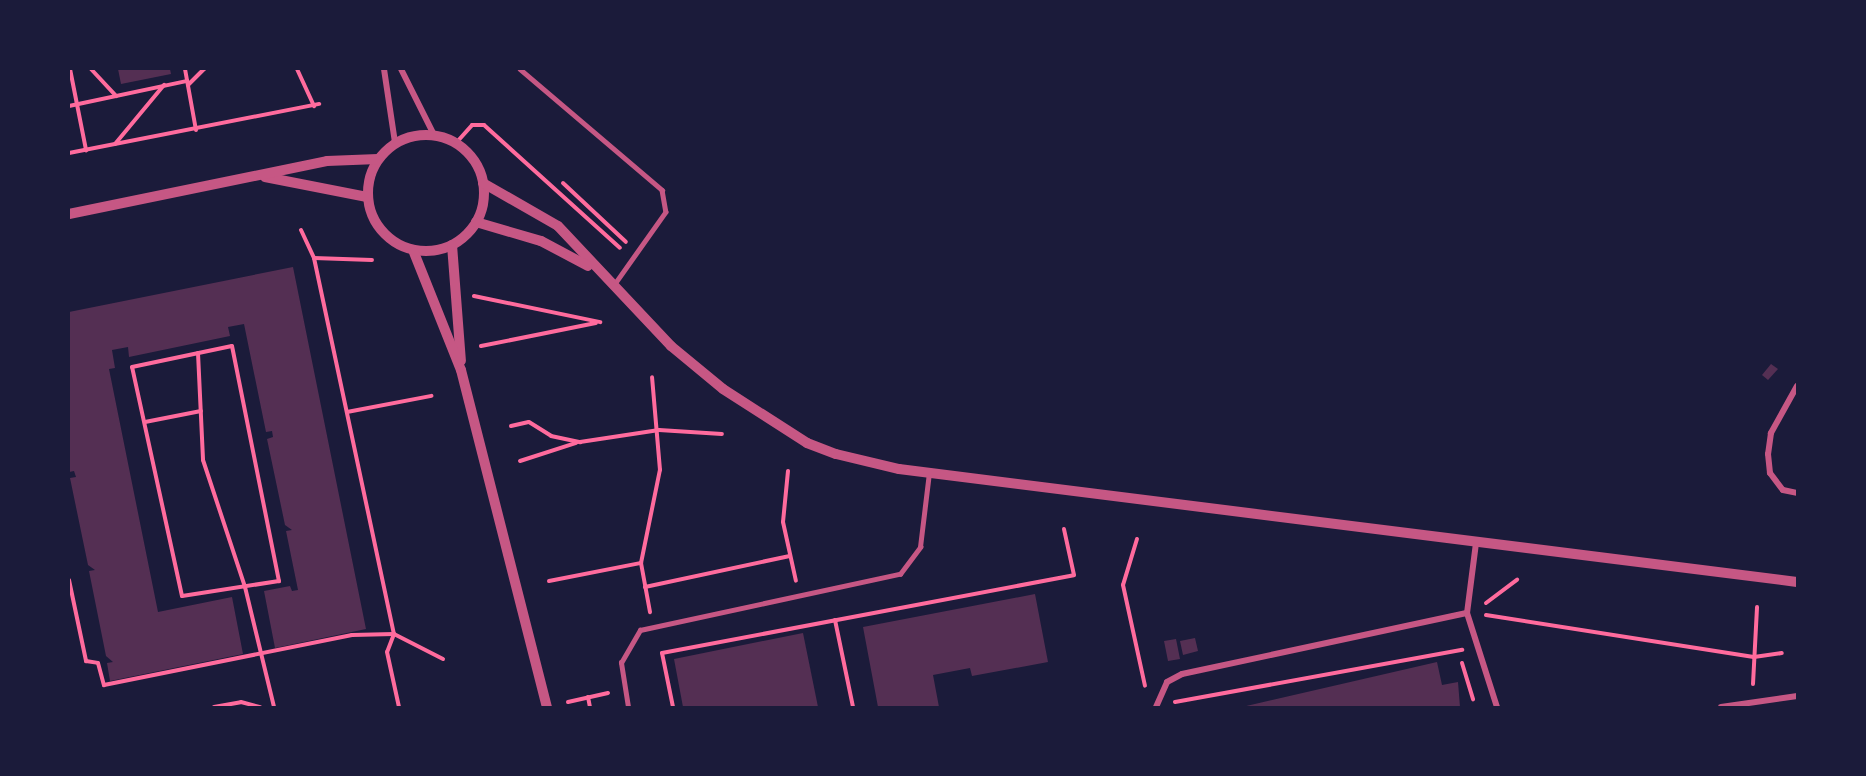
<!DOCTYPE html>
<style>
body{margin:0}
#map{position:relative;width:1866px;height:776px;overflow:hidden;background:#1b1b3a;font-family:"Exo 2",sans-serif}
div>[style]{position:absolute}
.building>*{inset:0;background:#542f53}
.path>*{height:4px;margin:-2px;padding:0 2px;transform-origin:2px;border-radius:2px;background:#ff6b9d}
.service>*{height:4.5px;margin:-2.25px;padding:0 2.25px;transform-origin:2.25px;border-radius:2.25px;background:#c65784}
.minor>*{height:6px;margin:-3px;padding:0 3px;transform-origin:3px;border-radius:3px;background:#c65784}
.tertiary>*{height:10px;margin:-5px;padding:0 5px;transform-origin:5px;border-radius:5px;background:#c65784}
.tertiary>.ring{margin:-5px;padding:0;box-sizing:content-box;background:none;border:10px solid #c65784;border-radius:50%}
span{translate:-50% -50%;white-space:nowrap;text-align:center;line-height:1.15;-webkit-text-stroke:4.5px #1b1b3a;paint-order:stroke}
.frame{position:absolute;inset:0;border:70px solid #1b1b3a;pointer-events:none}
</style>
<div id="map">
<div class="building">
<div style="clip-path:polygon(118px 69px,170px 69px,171px 74px,121px 84px)"></div>
<div style="clip-path:polygon(293px 267px,366px 629px,275px 648px,264px 591px,290px 586px,292px 591px,298px 590px,286px 531px,292px 530px,285px 525px,267px 439px,273px 437px,272px 431px,266px 432px,244px 324px,228px 327px,230px 336px,129px 357px,128px 347px,112px 350px,115px 368px,109px 369px,158px 612px,232px 597px,243px 654px,110px 681px,107px 663px,113px 662px,106px 656px,89px 571px,95px 570px,88px 565px,70px 478px,76px 477px,74px 471px,69px 472px,69px 312px)"></div>
<div style="clip-path:polygon(1771px 364px,1778px 369px,1768px 380px,1762px 375px)"></div>
<div style="clip-path:polygon(1035px 594px,1048px 662px,972px 676px,970px 668px,933px 675px,939px 707px,878px 707px,863px 627px)"></div>
<div style="clip-path:polygon(803px 633px,818px 707px,683px 707px,674px 659px)"></div>
<div style="clip-path:polygon(1195px 638px,1198px 651px,1183px 655px,1180px 641px)"></div>
<div style="clip-path:polygon(1176px 639px,1180px 659px,1168px 661px,1164px 641px)"></div>
<div style="clip-path:polygon(1437px 662px,1442px 685px,1458px 682px,1460px 707px,1242px 707px)"></div>
</div>
<div class="path">
<div style="left:70px;top:69px;width:83px;rotate:78.8deg"></div>
<div style="left:91px;top:69px;width:37px;rotate:47deg"></div>
<div style="left:185px;top:69px;width:62px;rotate:79.8deg"></div>
<div style="left:297px;top:69px;width:41px;rotate:65.3deg"></div>
<div style="left:188px;top:85px;width:23px;rotate:-45deg"></div>
<div style="left:69px;top:106px;width:121px;rotate:-12deg"></div>
<div style="left:456px;top:143px;width:24px;rotate:-48deg"></div>
<div style="left:472px;top:125px;width:12px"></div>
<div style="left:484px;top:125px;width:183px;rotate:42.1deg"></div>
<div style="left:115px;top:144px;width:77px;rotate:-50.3deg"></div>
<div style="left:69px;top:153px;width:255px;rotate:-11.1deg"></div>
<div style="left:563px;top:183px;width:86px;rotate:43.1deg"></div>
<div style="left:301px;top:230px;width:31px;rotate:65deg"></div>
<div style="left:314px;top:258px;width:384px;rotate:78deg"></div>
<div style="left:394px;top:634px;width:19px;rotate:111deg"></div>
<div style="left:387px;top:652px;width:56px;rotate:77.7deg"></div>
<div style="left:314px;top:258px;width:58px;rotate:2deg"></div>
<div style="left:474px;top:296px;width:129px;rotate:11.7deg"></div>
<div style="left:232px;top:346px;width:240px;rotate:78.7deg"></div>
<div style="left:279px;top:581px;width:98px;rotate:171.2deg"></div>
<div style="left:182px;top:596px;width:234px;rotate:-102.3deg"></div>
<div style="left:132px;top:367px;width:102px;rotate:-11.9deg"></div>
<div style="left:481px;top:346px;width:117px;rotate:-11.3deg"></div>
<div style="left:198px;top:353px;width:107px;rotate:87.3deg"></div>
<div style="left:203px;top:460px;width:134px;rotate:71.7deg"></div>
<div style="left:245px;top:587px;width:123px;rotate:76.4deg"></div>
<div style="left:347px;top:412px;width:86px;rotate:-10.8deg"></div>
<div style="left:145px;top:422px;width:57px;rotate:-11.1deg"></div>
<div style="left:511px;top:426px;width:18px;rotate:-13deg"></div>
<div style="left:529px;top:422px;width:26px;rotate:32deg"></div>
<div style="left:551px;top:436px;width:30px;rotate:12deg"></div>
<div style="left:580px;top:442px;width:80px;rotate:-8.6deg"></div>
<div style="left:659px;top:430px;width:63px;rotate:3.6deg"></div>
<div style="left:520px;top:461px;width:59px;rotate:-17.8deg"></div>
<div style="left:788px;top:471px;width:51px;rotate:95.6deg"></div>
<div style="left:783px;top:522px;width:60px;rotate:77.6deg"></div>
<div style="left:1137px;top:539px;width:48px;rotate:106.9deg"></div>
<div style="left:1123px;top:585px;width:103px;rotate:77.7deg"></div>
<div style="left:641px;top:563px;width:95px;rotate:-78.5deg"></div>
<div style="left:660px;top:470px;width:93px;rotate:-94.9deg"></div>
<div style="left:69px;top:580px;width:83px;rotate:78.1deg"></div>
<div style="left:86px;top:661px;width:12px;rotate:9deg"></div>
<div style="left:98px;top:663px;width:23px;rotate:75deg"></div>
<div style="left:104px;top:685px;width:253px;rotate:-11.4deg"></div>
<div style="left:352px;top:635px;width:42px;rotate:-1.4deg"></div>
<div style="left:394px;top:634px;width:55px;rotate:27deg"></div>
<div style="left:549px;top:581px;width:94px;rotate:-11.1deg"></div>
<div style="left:641px;top:563px;width:50px;rotate:79.6deg"></div>
<div style="left:645px;top:587px;width:148px;rotate:-12.1deg"></div>
<div style="left:1486px;top:603px;width:39px;rotate:-37deg"></div>
<div style="left:1486px;top:615px;width:271px;rotate:8.9deg"></div>
<div style="left:1754px;top:657px;width:28px;rotate:-8deg"></div>
<div style="left:835px;top:620px;width:89px;rotate:78.3deg"></div>
<div style="left:1462px;top:663px;width:38px;rotate:73deg"></div>
<div style="left:1753px;top:684px;width:77px;rotate:-87deg"></div>
<div style="left:588px;top:697px;width:10px;rotate:79deg"></div>
<div style="left:568px;top:702px;width:41px;rotate:-12.7deg"></div>
<div style="left:1175px;top:702px;width:292px;rotate:-10.3deg"></div>
<div style="left:214px;top:707px;width:27px;rotate:-10deg"></div>
<div style="left:241px;top:702px;width:20px;rotate:15deg"></div>
<div style="left:673px;top:707px;width:55px;rotate:-101.5deg"></div>
<div style="left:662px;top:653px;width:419px;rotate:-10.7deg"></div>
<div style="left:1074px;top:575px;width:47px;rotate:-102.3deg"></div>
</div>
<div class="service">
<div style="left:520px;top:69px;width:187px;rotate:40.4deg"></div>
<div style="left:662px;top:190px;width:22px;rotate:80deg"></div>
<div style="left:666px;top:212px;width:88px;rotate:125.3deg"></div>
<div style="left:628px;top:707px;width:45px;rotate:-99deg"></div>
<div style="left:621px;top:663px;width:38px;rotate:-60deg"></div>
<div style="left:640px;top:630px;width:266px;rotate:-12.2deg"></div>
<div style="left:900px;top:574px;width:34px;rotate:-53deg"></div>
<div style="left:920px;top:547px;width:75px;rotate:-83.1deg"></div>
</div>
<div class="minor">
<div style="left:384px;top:69px;width:75px;rotate:81.5deg"></div>
<div style="left:401px;top:69px;width:74px;rotate:63.4deg"></div>
<div style="left:1797px;top:386px;width:54px;rotate:119deg"></div>
<div style="left:1771px;top:433px;width:21px;rotate:98deg"></div>
<div style="left:1768px;top:454px;width:19px;rotate:84deg"></div>
<div style="left:1770px;top:473px;width:21px;rotate:53deg"></div>
<div style="left:1783px;top:490px;width:14px;rotate:12deg"></div>
<div style="left:1476px;top:543px;width:71px;rotate:97.3deg"></div>
<div style="left:1467px;top:613px;width:99px;rotate:72.3deg"></div>
<div style="left:1156px;top:707px;width:27px;rotate:-66deg"></div>
<div style="left:1167px;top:682px;width:17px;rotate:-28deg"></div>
<div style="left:1182px;top:674px;width:291px;rotate:-12.1deg"></div>
<div style="left:1721px;top:707px;width:77px;rotate:-8.2deg"></div>
</div>
<div class="tertiary">
<div class="ring" style="left:368px;top:135px;width:106px;height:106px"></div>
<div style="left:265px;top:177px;width:104px;rotate:11.1deg"></div>
<div style="left:483px;top:183px;width:86px;rotate:29.8deg"></div>
<div style="left:558px;top:226px;width:165px;rotate:46.7deg"></div>
<div style="left:671px;top:346px;width:67px;rotate:39.6deg"></div>
<div style="left:723px;top:389px;width:100px;rotate:32.7deg"></div>
<div style="left:807px;top:443px;width:31px;rotate:21deg"></div>
<div style="left:836px;top:454px;width:65px;rotate:13.4deg"></div>
<div style="left:899px;top:469px;width:905px;rotate:7.17deg"></div>
<div style="left:69px;top:214px;width:263px;rotate:-11.6deg"></div>
<div style="left:327px;top:161px;width:51px;rotate:-2.2deg"></div>
<div style="left:476px;top:222px;width:68px;rotate:16.3deg"></div>
<div style="left:541px;top:241px;width:53px;rotate:28deg"></div>
<div style="left:452px;top:245px;width:116px;rotate:85.6deg"></div>
<div style="left:413px;top:250px;width:129px;rotate:68.2deg"></div>
<div style="left:461px;top:370px;width:348px;rotate:75.7deg"></div>
</div>
<div class="frame"></div>
</div>
